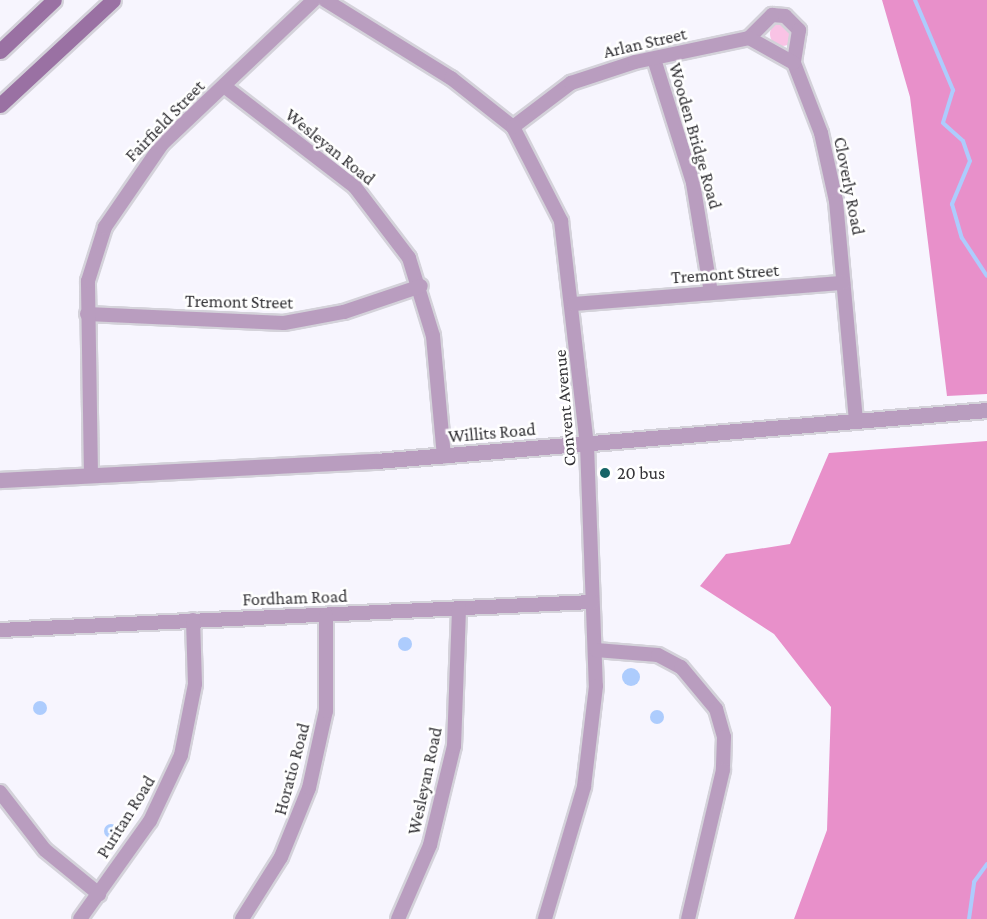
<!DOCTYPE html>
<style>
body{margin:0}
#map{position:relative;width:987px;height:919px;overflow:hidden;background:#f7f5fe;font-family:"Crimson Pro",serif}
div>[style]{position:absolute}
.green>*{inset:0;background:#f9c3e5}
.round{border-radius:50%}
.forest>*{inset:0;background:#e890ca}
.water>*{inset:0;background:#adccfd}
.stream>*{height:4px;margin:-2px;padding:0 2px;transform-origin:2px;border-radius:2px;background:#adccfd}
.roads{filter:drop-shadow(2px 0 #d4d2da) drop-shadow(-2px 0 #d4d2da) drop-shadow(0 2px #d4d2da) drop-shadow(0 -2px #d4d2da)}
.minor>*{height:14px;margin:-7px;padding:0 7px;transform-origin:7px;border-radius:7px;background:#b99dbf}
.tertiary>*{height:15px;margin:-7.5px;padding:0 7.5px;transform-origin:7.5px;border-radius:7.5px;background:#b99dbf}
.secondary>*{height:15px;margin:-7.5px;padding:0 7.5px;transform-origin:7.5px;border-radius:7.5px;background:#9a71a3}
.dots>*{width:16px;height:16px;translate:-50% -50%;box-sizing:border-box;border:3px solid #fff;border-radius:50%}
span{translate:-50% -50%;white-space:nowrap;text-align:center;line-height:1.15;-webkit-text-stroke:5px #fff;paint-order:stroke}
.street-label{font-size:18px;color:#343337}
.poi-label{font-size:18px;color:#343337}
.left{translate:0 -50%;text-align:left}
</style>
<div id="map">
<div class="green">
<div class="round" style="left:770px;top:22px;width:24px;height:24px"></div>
</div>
<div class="forest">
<div style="clip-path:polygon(882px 0,987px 0,987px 394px,947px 396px,910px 97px)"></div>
<div style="clip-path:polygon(987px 441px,987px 919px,794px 919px,827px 830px,831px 707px,774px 634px,700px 586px,726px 554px,790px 544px,829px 453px)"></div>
</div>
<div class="water">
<div class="round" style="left:398px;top:637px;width:14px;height:14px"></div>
<div class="round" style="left:622px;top:668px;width:18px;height:18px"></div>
<div class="round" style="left:33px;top:701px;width:14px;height:14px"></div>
<div class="round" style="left:650px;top:710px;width:14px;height:14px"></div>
<div class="round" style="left:104px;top:824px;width:14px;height:14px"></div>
</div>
<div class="stream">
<div style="left:915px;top:0;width:98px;rotate:67.1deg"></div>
<div style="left:953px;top:90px;width:34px;rotate:107deg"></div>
<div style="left:943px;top:123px;width:27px;rotate:42deg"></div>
<div style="left:963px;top:141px;width:21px;rotate:71deg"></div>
<div style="left:970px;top:161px;width:47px;rotate:112.7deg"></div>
<div style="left:952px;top:204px;width:35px;rotate:74deg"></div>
<div style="left:962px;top:238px;width:45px;rotate:56.7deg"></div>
<div style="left:969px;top:919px;width:37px;rotate:-82deg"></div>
<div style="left:974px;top:882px;width:22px;rotate:-54deg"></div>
</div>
<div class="roads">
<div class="minor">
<div style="left:325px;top:0;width:148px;rotate:31.8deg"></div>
<div style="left:451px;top:78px;width:79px;rotate:38.3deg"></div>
<div style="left:513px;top:127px;width:106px;rotate:62.9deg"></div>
<div style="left:561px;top:221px;width:226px;rotate:83.4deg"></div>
<div style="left:587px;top:445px;width:241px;rotate:87.9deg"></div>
<div style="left:596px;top:686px;width:102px;rotate:96.8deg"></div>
<div style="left:584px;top:787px;width:138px;rotate:106.5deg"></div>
<div style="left:749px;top:38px;width:33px;rotate:-45deg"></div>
<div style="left:772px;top:15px;width:13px;rotate:4deg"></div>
<div style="left:785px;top:16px;width:20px;rotate:45deg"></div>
<div style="left:799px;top:30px;width:33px;rotate:99deg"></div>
<div style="left:794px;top:63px;width:75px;rotate:68.9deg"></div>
<div style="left:821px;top:133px;width:70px;rotate:77.6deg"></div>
<div style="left:836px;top:201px;width:219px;rotate:84.8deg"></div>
<div style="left:654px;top:59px;width:130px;rotate:72.5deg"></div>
<div style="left:693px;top:183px;width:111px;rotate:80.7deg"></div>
<div style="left:224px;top:86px;width:165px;rotate:37.6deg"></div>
<div style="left:355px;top:187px;width:89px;rotate:52.7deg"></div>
<div style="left:409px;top:258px;width:82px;rotate:72.9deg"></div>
<div style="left:433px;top:336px;width:121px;rotate:84.8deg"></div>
<div style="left:513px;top:127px;width:73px;rotate:-37.2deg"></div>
<div style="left:571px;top:83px;width:67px;rotate:-18.2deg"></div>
<div style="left:635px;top:62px;width:116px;rotate:-11.9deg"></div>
<div style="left:749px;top:38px;width:51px;rotate:29.1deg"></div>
<div style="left:574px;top:304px;width:270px;rotate:-4.5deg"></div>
<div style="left:87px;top:314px;width:197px;rotate:2.6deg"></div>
<div style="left:284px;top:323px;width:61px;rotate:-10.4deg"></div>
<div style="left:344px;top:312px;width:81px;rotate:-18.7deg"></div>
<div style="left:91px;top:476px;width:195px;rotate:-90.9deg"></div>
<div style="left:88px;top:281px;width:57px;rotate:-72.5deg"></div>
<div style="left:105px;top:227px;width:101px;rotate:-55.5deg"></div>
<div style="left:162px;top:144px;width:209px;rotate:-43.5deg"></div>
<div style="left:0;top:630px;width:593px;rotate:-2.71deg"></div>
<div style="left:596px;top:650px;width:62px;rotate:4.6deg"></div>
<div style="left:658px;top:655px;width:26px;rotate:28deg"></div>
<div style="left:681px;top:667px;width:55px;rotate:50.2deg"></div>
<div style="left:716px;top:709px;width:29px;rotate:74deg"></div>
<div style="left:724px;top:737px;width:33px;rotate:92deg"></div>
<div style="left:723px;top:770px;width:153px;rotate:103.2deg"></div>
<div style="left:0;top:792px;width:73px;rotate:52.2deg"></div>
<div style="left:45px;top:850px;width:70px;rotate:39.2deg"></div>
<div style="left:80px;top:919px;width:120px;rotate:-54.5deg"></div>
<div style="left:150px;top:821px;width:73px;rotate:-64.8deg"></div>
<div style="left:181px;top:755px;width:72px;rotate:-78.8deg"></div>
<div style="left:195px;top:684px;width:64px;rotate:-91.8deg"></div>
<div style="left:242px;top:919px;width:73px;rotate:-57.8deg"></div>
<div style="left:281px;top:857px;width:74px;rotate:-67.9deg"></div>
<div style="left:309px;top:788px;width:79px;rotate:-77.6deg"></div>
<div style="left:326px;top:711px;width:96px;rotate:-90deg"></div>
<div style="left:398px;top:919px;width:81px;rotate:-66.6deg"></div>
<div style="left:430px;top:845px;width:102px;rotate:-76.4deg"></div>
<div style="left:454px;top:746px;width:138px;rotate:-87.9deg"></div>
</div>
<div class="tertiary">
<div style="left:0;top:480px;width:376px;rotate:-2.9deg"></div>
<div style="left:376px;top:461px;width:613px;rotate:-4.77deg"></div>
</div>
<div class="secondary">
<div style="left:0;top:51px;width:74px;rotate:-43.4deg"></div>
<div style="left:0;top:105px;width:154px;rotate:-42.9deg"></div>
</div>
</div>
<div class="dots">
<div style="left:605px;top:473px;background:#176567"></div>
</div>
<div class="street-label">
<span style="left:645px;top:43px;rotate:-13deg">Arlan Street</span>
<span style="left:165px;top:121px;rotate:-46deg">Fairfield Street</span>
<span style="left:695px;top:136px;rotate:74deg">Wooden Bridge Road</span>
<span style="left:330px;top:147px;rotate:39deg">Wesleyan Road</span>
<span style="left:849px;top:186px;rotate:79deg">Cloverly Road</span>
<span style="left:725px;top:274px;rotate:-4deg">Tremont Street</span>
<span style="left:239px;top:302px;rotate:1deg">Tremont Street</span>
<span style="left:565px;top:408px;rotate:-95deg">Convent Avenue</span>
<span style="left:492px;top:433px;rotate:-5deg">Willits Road</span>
<span style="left:295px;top:598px;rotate:-2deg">Fordham Road</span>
<span style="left:292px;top:769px;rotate:-75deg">Horatio Road</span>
<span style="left:425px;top:781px;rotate:-78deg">Wesleyan Road</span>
<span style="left:126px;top:817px;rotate:-58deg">Puritan Road</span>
</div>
<div class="poi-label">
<span class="left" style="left:617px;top:473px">20 bus</span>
</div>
</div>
